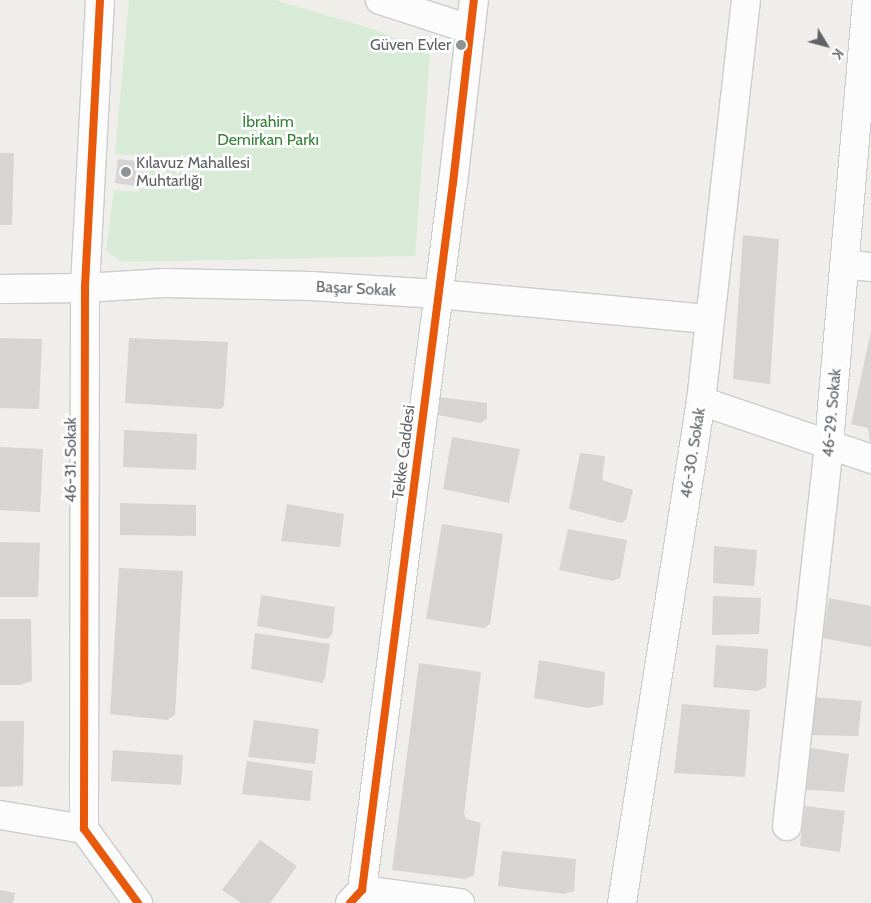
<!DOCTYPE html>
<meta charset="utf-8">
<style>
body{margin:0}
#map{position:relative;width:871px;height:903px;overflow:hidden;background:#efeeea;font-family:Cabin,sans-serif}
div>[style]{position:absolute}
.green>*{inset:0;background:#d8ebd6}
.building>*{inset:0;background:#d6d5d3}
.roads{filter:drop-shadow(1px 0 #cbcccc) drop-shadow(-1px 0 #cbcccc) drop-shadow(0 1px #cbcccc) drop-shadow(0 -1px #cbcccc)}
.minor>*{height:28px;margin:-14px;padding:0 14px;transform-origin:14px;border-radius:14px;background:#fdfcfc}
.cycleway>*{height:8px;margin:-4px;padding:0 4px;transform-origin:4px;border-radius:4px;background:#e8590c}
.dots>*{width:14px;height:14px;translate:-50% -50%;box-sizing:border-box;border:2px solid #fff;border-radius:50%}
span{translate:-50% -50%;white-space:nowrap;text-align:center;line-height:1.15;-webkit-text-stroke:5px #fff;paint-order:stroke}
.poi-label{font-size:16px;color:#5f6368}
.right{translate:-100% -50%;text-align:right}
.left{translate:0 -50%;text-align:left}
.park-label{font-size:16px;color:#348238}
.street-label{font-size:16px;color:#5f6368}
.north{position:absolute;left:801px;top:20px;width:50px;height:50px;-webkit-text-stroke:4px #fff;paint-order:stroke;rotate:127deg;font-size:14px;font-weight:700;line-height:20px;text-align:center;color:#5f6368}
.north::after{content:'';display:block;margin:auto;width:18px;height:22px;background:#5f6368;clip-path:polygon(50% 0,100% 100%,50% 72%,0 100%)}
</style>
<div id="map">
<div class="green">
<div style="clip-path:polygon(129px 0,275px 0,376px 30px,430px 53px,415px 256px,122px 262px,106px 251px,114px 190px,139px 192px,142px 156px,115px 154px)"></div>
</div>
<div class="building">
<div style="clip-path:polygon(0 153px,14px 153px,12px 225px,0 225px)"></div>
<div style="clip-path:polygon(118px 159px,137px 161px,136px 186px,115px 183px)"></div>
<div style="clip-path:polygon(743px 235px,779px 239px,770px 384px,733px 379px)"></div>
<div style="clip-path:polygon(871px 331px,871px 442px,870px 442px,868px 428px,851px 424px)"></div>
<div style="clip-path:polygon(0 338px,42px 339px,39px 409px,0 408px)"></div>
<div style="clip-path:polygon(129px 338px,228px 342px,224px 406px,220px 409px,125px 403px)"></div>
<div style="clip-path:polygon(438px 397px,487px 403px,487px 419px,480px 423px,438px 415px)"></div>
<div style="clip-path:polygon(124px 430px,197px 434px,196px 470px,123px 467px)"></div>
<div style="clip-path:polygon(452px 437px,520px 449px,509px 503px,443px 489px)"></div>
<div style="clip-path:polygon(0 447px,43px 449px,40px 512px,0 510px)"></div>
<div style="clip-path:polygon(580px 453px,605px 456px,602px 480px,633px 490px,626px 520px,622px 523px,569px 509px)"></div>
<div style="clip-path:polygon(120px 503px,196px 505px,196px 536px,120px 535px)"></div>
<div style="clip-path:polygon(287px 504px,344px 514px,340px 547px,281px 541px)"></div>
<div style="clip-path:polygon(442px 524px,503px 534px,490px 624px,484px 628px,426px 619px)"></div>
<div style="clip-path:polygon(568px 529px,627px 540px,620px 578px,612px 581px,559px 570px)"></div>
<div style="clip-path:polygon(0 542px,40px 543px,38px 597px,0 597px)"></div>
<div style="clip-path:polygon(714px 546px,757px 550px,754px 586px,713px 583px)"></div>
<div style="clip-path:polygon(119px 568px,183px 571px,175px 715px,167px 720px,110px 714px)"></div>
<div style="clip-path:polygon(261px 595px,335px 607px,332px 635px,326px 639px,257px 626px)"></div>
<div style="clip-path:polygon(713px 596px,761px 598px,759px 634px,712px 635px)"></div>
<div style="clip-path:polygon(829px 598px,871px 606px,871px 647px,822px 638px)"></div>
<div style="clip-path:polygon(0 619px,31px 619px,32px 681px,20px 685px,0 685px)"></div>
<div style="clip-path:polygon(255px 633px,330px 644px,325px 678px,322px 683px,251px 669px)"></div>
<div style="clip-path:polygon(716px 645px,768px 649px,766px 687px,757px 691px,713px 687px)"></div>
<div style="clip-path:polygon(539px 660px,605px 672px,603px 705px,588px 708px,534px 698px)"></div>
<div style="clip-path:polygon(419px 663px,481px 672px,464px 813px,466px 819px,481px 823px,474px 875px,465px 879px,392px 870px)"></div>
<div style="clip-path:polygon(812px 697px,862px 701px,858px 736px,809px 735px)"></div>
<div style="clip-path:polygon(682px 704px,750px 710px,745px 777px,674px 773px)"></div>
<div style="clip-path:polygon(254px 720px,319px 729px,315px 764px,248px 757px)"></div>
<div style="clip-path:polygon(0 721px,24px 721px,23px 786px,0 787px)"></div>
<div style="clip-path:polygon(799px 746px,849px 754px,844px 792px,795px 789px)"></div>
<div style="clip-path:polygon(113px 750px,183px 755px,181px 785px,111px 781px)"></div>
<div style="clip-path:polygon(247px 761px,313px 771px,310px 801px,242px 794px)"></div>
<div style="clip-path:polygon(805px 806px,845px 811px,840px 852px,800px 846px)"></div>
<div style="clip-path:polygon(260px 840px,297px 866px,270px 903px,241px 903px,222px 890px)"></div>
<div style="clip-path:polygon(502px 851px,576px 859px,574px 891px,564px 894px,498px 886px)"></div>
<div style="clip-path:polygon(0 890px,15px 893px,13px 903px,0 903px)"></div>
</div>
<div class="roads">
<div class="minor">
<div style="left:100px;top:0;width:288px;rotate:93deg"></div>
<div style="left:85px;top:288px;width:541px;rotate:90.11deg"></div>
<div style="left:84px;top:829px;width:92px;rotate:53.9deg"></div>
<div style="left:380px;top:0;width:95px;rotate:17.9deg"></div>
<div style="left:845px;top:264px;width:26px;rotate:7deg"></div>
<div style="left:0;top:289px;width:85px;rotate:-0.7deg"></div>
<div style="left:85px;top:288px;width:79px;rotate:-3.6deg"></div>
<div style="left:164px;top:283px;width:147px;rotate:1.2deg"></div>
<div style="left:311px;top:286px;width:127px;rotate:3.6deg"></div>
<div style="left:438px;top:294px;width:273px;rotate:5.3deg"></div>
<div style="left:701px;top:401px;width:180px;rotate:18.8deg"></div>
<div style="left:0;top:815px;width:85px;rotate:9.5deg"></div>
<div style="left:787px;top:826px;width:385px;rotate:-83.7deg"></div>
<div style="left:829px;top:443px;width:445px;rotate:-85.1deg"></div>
<div style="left:362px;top:890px;width:99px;rotate:7.6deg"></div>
<div style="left:350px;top:903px;width:18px;rotate:-47deg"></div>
<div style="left:362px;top:890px;width:713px;rotate:-82.67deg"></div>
<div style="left:453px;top:183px;width:184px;rotate:-83.5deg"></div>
<div style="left:622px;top:903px;width:508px;rotate:-81.06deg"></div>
<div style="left:701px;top:401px;width:404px;rotate:-83.6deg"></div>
</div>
</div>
<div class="cycleway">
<div style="left:100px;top:0;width:288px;rotate:93deg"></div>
<div style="left:85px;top:288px;width:541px;rotate:90.11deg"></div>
<div style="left:84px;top:829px;width:92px;rotate:53.9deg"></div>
<div style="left:350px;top:903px;width:18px;rotate:-47deg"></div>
<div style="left:362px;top:890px;width:713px;rotate:-82.67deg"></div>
<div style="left:453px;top:183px;width:184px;rotate:-83.5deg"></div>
</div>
<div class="dots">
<div style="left:461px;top:45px;background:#919496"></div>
<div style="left:126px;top:172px;background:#919496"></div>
</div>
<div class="poi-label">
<span class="right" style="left:451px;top:45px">Güven Evler</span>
<span class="left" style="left:136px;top:172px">Kılavuz Mahallesi<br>Muhtarlığı</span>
</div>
<div class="park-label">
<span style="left:268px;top:131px">İbrahim<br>Demirkan Parkı</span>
</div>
<div class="street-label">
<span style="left:356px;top:289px;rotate:3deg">Başar Sokak</span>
<span style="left:832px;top:413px;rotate:-85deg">46-29. Sokak</span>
<span style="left:404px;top:452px;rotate:-83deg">Tekke Caddesi</span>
<span style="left:693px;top:453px;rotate:-81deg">46-30. Sokak</span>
<span style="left:71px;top:460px;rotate:-90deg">46-31. Sokak</span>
</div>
<div class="north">K</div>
</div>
